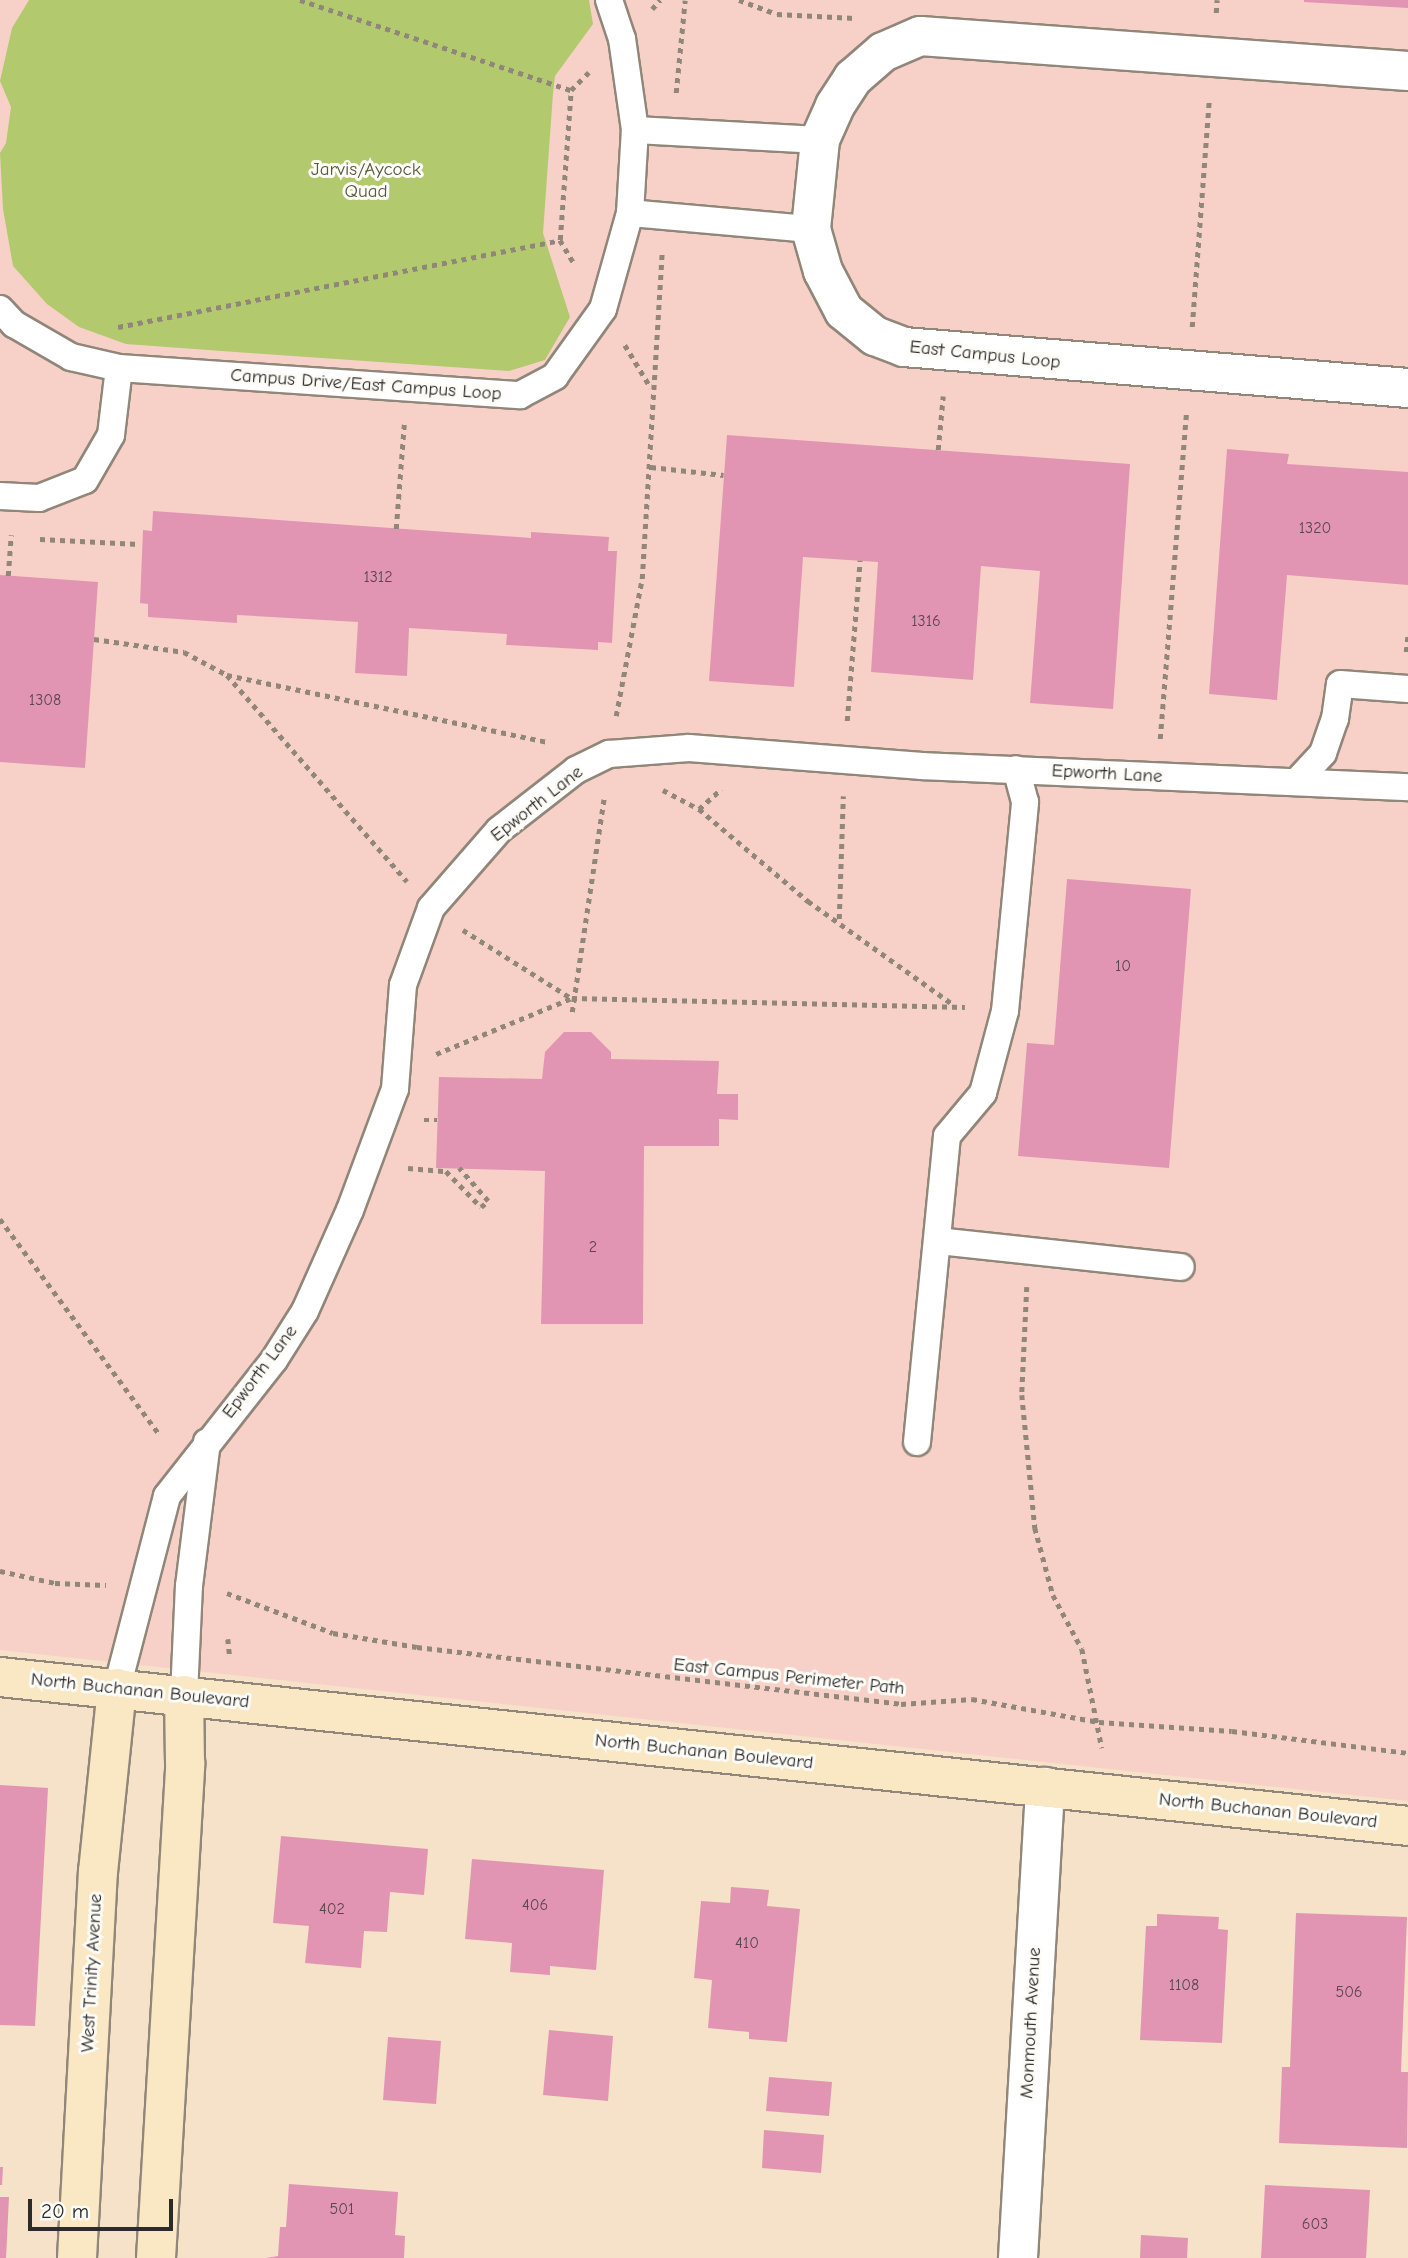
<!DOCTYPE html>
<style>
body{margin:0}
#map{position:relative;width:1408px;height:2258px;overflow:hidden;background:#f6e1c9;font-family:"Comic Neue",sans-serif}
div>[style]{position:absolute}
.built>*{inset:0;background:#f7d1c7}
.green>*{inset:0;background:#b2c96e}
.building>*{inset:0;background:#e195b2}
.path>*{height:4.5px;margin-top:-2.25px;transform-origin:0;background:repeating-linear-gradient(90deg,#90867a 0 5px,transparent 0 10px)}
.roads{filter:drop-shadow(2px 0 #90867a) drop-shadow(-2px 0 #90867a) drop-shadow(0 2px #90867a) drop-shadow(0 -2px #90867a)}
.lane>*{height:26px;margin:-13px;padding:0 13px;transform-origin:13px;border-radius:13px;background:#fff}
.street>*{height:38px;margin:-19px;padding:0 19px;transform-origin:19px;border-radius:19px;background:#fff}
.secondary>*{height:38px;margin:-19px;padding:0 19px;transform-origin:19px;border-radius:19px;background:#fae7c3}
span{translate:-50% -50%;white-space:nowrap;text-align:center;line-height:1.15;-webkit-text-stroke:6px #fdfcf7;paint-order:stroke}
.number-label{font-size:16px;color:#58464d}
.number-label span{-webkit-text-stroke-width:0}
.park-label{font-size:19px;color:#545a3f}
.street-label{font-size:19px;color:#2b2b2b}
.scale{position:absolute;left:28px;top:2199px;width:145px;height:32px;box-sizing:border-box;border:4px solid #2b2b2b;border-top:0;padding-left:9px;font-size:21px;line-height:24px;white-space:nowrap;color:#2b2b2b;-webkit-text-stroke:5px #fdfcf7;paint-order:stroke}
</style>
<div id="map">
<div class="built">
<div style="clip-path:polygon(0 0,1408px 0,1408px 1801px,0 1650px)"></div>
</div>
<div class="green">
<div style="clip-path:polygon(29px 0,589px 0,593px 24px,555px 76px,553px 93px,543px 233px,570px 317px,545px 360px,509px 371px,264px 354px,126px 344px,79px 327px,47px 304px,13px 266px,3px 209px,0 153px,6px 143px,11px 107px,0 81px,12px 28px)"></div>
</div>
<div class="building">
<div style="clip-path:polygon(1304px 0,1408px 0,1408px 8px,1304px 2px)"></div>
<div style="clip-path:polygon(727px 435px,1130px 464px,1113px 709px,1030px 703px,1040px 571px,981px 566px,973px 680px,871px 672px,878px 562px,803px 557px,794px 687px,709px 681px)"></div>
<div style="clip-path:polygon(1227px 449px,1289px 454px,1287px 464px,1408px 472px,1408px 585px,1287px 575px,1277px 700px,1209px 694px)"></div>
<div style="clip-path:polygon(153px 511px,531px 538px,531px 532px,609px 537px,608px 551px,617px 551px,612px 643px,598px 642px,598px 650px,506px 645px,507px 634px,409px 628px,407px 676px,355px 673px,358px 622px,237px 615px,237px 623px,148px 617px,148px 604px,140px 603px,143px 530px,152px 531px)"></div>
<div style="clip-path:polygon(0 575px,98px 582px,85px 768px,0 762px)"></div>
<div style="clip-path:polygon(1067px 879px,1191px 889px,1169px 1168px,1018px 1156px,1027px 1043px,1054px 1045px)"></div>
<div style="clip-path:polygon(564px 1032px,591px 1032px,611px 1052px,611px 1059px,719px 1061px,717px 1094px,738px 1094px,738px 1120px,719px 1119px,719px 1146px,644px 1146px,643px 1324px,541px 1324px,545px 1171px,436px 1168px,439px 1077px,542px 1079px,545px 1052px)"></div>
<div style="clip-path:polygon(0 1785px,48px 1788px,35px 2026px,0 2025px)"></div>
<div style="clip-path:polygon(281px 1836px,428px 1849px,424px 1895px,390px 1892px,387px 1932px,364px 1931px,361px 1968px,305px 1963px,309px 1926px,273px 1923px)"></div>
<div style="clip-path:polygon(472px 1859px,604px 1870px,596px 1970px,550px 1966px,550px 1975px,510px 1972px,512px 1943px,465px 1939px)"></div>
<div style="clip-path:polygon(731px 1887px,769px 1890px,767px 1906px,800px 1909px,787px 2042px,749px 2039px,749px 2032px,708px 2028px,712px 1980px,694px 1978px,701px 1901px,730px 1903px)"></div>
<div style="clip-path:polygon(1296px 1913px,1407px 1917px,1401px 2072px,1408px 2072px,1407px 2148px,1279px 2143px,1282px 2067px,1290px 2067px)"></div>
<div style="clip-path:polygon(1157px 1914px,1219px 1917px,1218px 1929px,1228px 1930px,1222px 2043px,1140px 2040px,1146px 1926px,1157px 1926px)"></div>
<div style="clip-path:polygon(549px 2030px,613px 2036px,608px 2101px,543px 2095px)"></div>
<div style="clip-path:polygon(388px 2037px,441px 2041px,436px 2104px,383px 2100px)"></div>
<div style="clip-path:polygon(769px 2077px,832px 2082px,829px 2116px,766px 2111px)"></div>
<div style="clip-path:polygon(764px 2130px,824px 2135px,821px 2173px,762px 2168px)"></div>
<div style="clip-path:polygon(0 2167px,3px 2167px,2px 2185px,0 2185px)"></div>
<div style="clip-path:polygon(289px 2184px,398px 2192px,395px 2235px,405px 2236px,404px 2258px,266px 2258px,278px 2256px,280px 2227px,286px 2227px)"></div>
<div style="clip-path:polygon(1265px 2185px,1370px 2190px,1366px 2258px,1261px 2258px)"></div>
<div style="clip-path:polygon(0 2197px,9px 2197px,6px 2258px,0 2258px)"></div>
<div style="clip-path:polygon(1141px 2235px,1188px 2238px,1187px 2258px,1140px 2258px)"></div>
</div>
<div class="path">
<div style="left:300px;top:0;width:286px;rotate:18.4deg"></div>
<div style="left:571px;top:90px;width:25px;rotate:-45deg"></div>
<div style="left:739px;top:0;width:40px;rotate:20.2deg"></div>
<div style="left:777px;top:14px;width:78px;rotate:2.9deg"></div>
<div style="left:652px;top:9px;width:12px;rotate:-48deg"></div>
<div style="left:1216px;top:13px;width:13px;rotate:-86deg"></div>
<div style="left:676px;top:93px;width:93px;rotate:-84.5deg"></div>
<div style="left:560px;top:240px;width:150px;rotate:-85.8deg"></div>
<div style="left:118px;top:327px;width:450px;rotate:-11.1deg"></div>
<div style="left:560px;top:240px;width:27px;rotate:59deg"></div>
<div style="left:1192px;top:327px;width:226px;rotate:-85.7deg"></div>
<div style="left:625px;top:345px;width:50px;rotate:58.8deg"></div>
<div style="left:938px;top:450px;width:54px;rotate:-84.7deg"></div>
<div style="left:651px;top:467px;width:73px;rotate:6.3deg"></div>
<div style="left:396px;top:529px;width:105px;rotate:-85.6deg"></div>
<div style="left:40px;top:539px;width:99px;rotate:2.9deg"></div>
<div style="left:8px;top:576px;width:41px;rotate:-85.8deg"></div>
<div style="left:94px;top:639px;width:91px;rotate:8.2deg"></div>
<div style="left:184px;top:652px;width:49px;rotate:28.1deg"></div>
<div style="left:227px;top:675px;width:274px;rotate:48.9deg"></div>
<div style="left:1406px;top:652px;width:20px;rotate:-84deg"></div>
<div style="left:227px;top:675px;width:327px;rotate:11.8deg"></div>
<div style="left:616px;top:716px;width:139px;rotate:-79.3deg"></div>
<div style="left:642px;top:579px;width:325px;rotate:-86.5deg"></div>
<div style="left:847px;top:721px;width:161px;rotate:-85.4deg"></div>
<div style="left:1160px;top:739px;width:327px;rotate:-85.4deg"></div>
<div style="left:663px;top:790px;width:41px;rotate:27.8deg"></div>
<div style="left:699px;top:809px;width:143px;rotate:40.2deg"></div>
<div style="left:808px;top:901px;width:179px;rotate:35.5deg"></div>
<div style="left:699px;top:809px;width:30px;rotate:-42deg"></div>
<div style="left:839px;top:919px;width:123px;rotate:-88.1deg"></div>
<div style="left:463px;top:930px;width:128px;rotate:32.2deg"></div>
<div style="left:572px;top:1012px;width:215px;rotate:-81.5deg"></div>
<div style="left:436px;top:1054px;width:147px;rotate:-22.4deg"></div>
<div style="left:572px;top:998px;width:393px;rotate:1.3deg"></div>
<div style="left:424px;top:1120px;width:13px"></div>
<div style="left:408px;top:1168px;width:38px;rotate:5deg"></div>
<div style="left:446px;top:1171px;width:50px;rotate:45.8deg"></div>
<div style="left:481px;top:1207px;width:9px;rotate:-41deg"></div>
<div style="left:488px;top:1201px;width:44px;rotate:-131.3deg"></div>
<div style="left:0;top:1219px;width:269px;rotate:53.5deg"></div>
<div style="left:1027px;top:1287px;width:108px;rotate:92.7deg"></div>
<div style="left:1022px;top:1395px;width:134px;rotate:84.4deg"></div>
<div style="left:1035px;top:1528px;width:69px;rotate:75deg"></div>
<div style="left:1053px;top:1595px;width:61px;rotate:61.8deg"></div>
<div style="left:1082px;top:1649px;width:101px;rotate:78.6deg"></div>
<div style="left:0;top:1571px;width:56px;rotate:12.3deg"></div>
<div style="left:55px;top:1583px;width:51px;rotate:2.2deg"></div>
<div style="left:227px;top:1593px;width:113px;rotate:20.7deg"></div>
<div style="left:333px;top:1633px;width:85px;rotate:9.5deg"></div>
<div style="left:417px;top:1647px;width:487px;rotate:6.7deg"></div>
<div style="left:901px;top:1704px;width:71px;rotate:-4deg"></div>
<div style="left:972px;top:1699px;width:129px;rotate:10.3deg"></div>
<div style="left:1099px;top:1722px;width:133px;rotate:3.9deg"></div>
<div style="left:1232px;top:1731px;width:177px;rotate:7.1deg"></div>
<div style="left:228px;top:1639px;width:19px;rotate:84deg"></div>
</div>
<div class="roads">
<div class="lane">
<div style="left:635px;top:130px;width:185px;rotate:3.1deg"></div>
<div style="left:630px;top:213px;width:182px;rotate:5.1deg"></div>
<div style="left:0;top:309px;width:21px;rotate:47deg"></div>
<div style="left:14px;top:324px;width:66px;rotate:30.1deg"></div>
<div style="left:71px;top:357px;width:49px;rotate:12.9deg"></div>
<div style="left:119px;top:368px;width:402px;rotate:3.9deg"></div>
<div style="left:520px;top:395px;width:40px;rotate:-28deg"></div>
<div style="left:555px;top:376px;width:82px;rotate:-54.4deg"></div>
<div style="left:603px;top:309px;width:100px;rotate:-74.3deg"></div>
<div style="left:630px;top:213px;width:83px;rotate:-86.6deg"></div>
<div style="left:635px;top:130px;width:92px;rotate:-98.1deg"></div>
<div style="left:622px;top:39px;width:41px;rotate:-108.4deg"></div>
<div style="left:0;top:496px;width:39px;rotate:3deg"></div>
<div style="left:39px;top:498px;width:49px;rotate:-21.4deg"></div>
<div style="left:85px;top:480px;width:52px;rotate:-60deg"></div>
<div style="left:111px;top:435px;width:67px;rotate:-83.2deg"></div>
<div style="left:1299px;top:779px;width:35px;rotate:-47deg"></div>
<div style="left:1323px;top:753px;width:36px;rotate:-71deg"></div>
<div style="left:1335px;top:719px;width:35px;rotate:-82deg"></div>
<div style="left:1340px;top:684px;width:68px;rotate:4.2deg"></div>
<div style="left:938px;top:1241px;width:244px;rotate:6.1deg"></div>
<div style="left:917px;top:1442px;width:307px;rotate:-84.4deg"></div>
<div style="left:947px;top:1136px;width:56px;rotate:-50.1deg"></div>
<div style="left:983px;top:1093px;width:85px;rotate:-75deg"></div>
<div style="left:1005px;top:1011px;width:210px;rotate:-84.5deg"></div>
<div style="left:1025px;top:802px;width:34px;rotate:-105deg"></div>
<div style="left:117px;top:1688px;width:198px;rotate:-75.4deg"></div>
<div style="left:167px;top:1496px;width:173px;rotate:-51.8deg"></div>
<div style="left:274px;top:1360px;width:58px;rotate:-57.7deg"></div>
<div style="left:305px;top:1311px;width:111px;rotate:-66deg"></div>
<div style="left:350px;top:1210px;width:129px;rotate:-69.6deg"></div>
<div style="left:395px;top:1089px;width:104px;rotate:-85.6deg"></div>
<div style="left:403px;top:985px;width:82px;rotate:-70deg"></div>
<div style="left:431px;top:908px;width:103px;rotate:-48.9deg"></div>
<div style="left:499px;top:830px;width:98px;rotate:-37.9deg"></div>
<div style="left:576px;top:770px;width:37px;rotate:-26deg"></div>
<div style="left:609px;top:754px;width:80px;rotate:-4.3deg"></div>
<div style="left:689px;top:748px;width:234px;rotate:4.4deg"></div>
<div style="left:922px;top:766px;width:486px;rotate:2.5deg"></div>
<div style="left:184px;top:1695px;width:109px;rotate:-87.4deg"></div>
<div style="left:189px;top:1586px;width:145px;rotate:-82.9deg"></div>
</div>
<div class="street">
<div style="left:1408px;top:71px;width:489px;rotate:-175.9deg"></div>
<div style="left:920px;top:36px;width:40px;rotate:156.6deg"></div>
<div style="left:883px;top:52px;width:40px;rotate:139deg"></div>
<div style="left:853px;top:78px;width:33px;rotate:123deg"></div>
<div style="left:835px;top:106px;width:37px;rotate:114deg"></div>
<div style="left:820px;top:140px;width:89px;rotate:95.8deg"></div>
<div style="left:811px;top:229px;width:44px;rotate:74.1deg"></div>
<div style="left:823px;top:271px;width:45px;rotate:62.3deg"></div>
<div style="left:844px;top:311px;width:40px;rotate:39deg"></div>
<div style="left:875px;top:336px;width:31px;rotate:21deg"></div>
<div style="left:904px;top:347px;width:506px;rotate:4.65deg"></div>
<div style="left:1018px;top:2258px;width:472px;rotate:-86.7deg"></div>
</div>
<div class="secondary">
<div style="left:0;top:1677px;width:1416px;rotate:6.04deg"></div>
<div style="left:77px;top:2258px;width:387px;rotate:-86.9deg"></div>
<div style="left:98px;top:1872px;width:185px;rotate:-84.1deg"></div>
<div style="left:156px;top:2258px;width:496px;rotate:-86.6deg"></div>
<div style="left:185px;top:1763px;width:68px;rotate:-90.8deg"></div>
</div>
</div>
<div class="number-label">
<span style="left:1315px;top:528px">1320</span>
<span style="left:378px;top:577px">1312</span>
<span style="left:926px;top:621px">1316</span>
<span style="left:45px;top:700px">1308</span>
<span style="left:1123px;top:966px">10</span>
<span style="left:593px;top:1247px">2</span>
<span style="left:535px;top:1905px">406</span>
<span style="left:332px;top:1909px">402</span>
<span style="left:747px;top:1943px">410</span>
<span style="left:1184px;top:1985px">1108</span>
<span style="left:1349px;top:1992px">506</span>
<span style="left:342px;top:2209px">501</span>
<span style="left:1315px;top:2224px">603</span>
</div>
<div class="park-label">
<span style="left:366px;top:181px">Jarvis/Aycock<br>Quad</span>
</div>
<div class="street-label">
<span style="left:985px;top:355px;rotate:6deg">East Campus Loop</span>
<span style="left:366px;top:385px;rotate:4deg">Campus Drive/East Campus Loop</span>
<span style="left:1107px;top:774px;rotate:3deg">Epworth Lane</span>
<span style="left:537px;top:804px;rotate:-38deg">Epworth Lane</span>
<span style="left:260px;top:1372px;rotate:-53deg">Epworth Lane</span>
<span style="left:789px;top:1677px;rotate:6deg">East Campus Perimeter Path</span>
<span style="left:140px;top:1691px;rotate:6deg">North Buchanan Boulevard</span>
<span style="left:704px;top:1752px;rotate:6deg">North Buchanan Boulevard</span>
<span style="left:1268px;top:1811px;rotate:6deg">North Buchanan Boulevard</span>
<span style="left:92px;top:1973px;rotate:-87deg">West Trinity Avenue</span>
<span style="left:1031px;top:2023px;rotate:-87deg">Monmouth Avenue</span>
</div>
<div class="scale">20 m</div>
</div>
